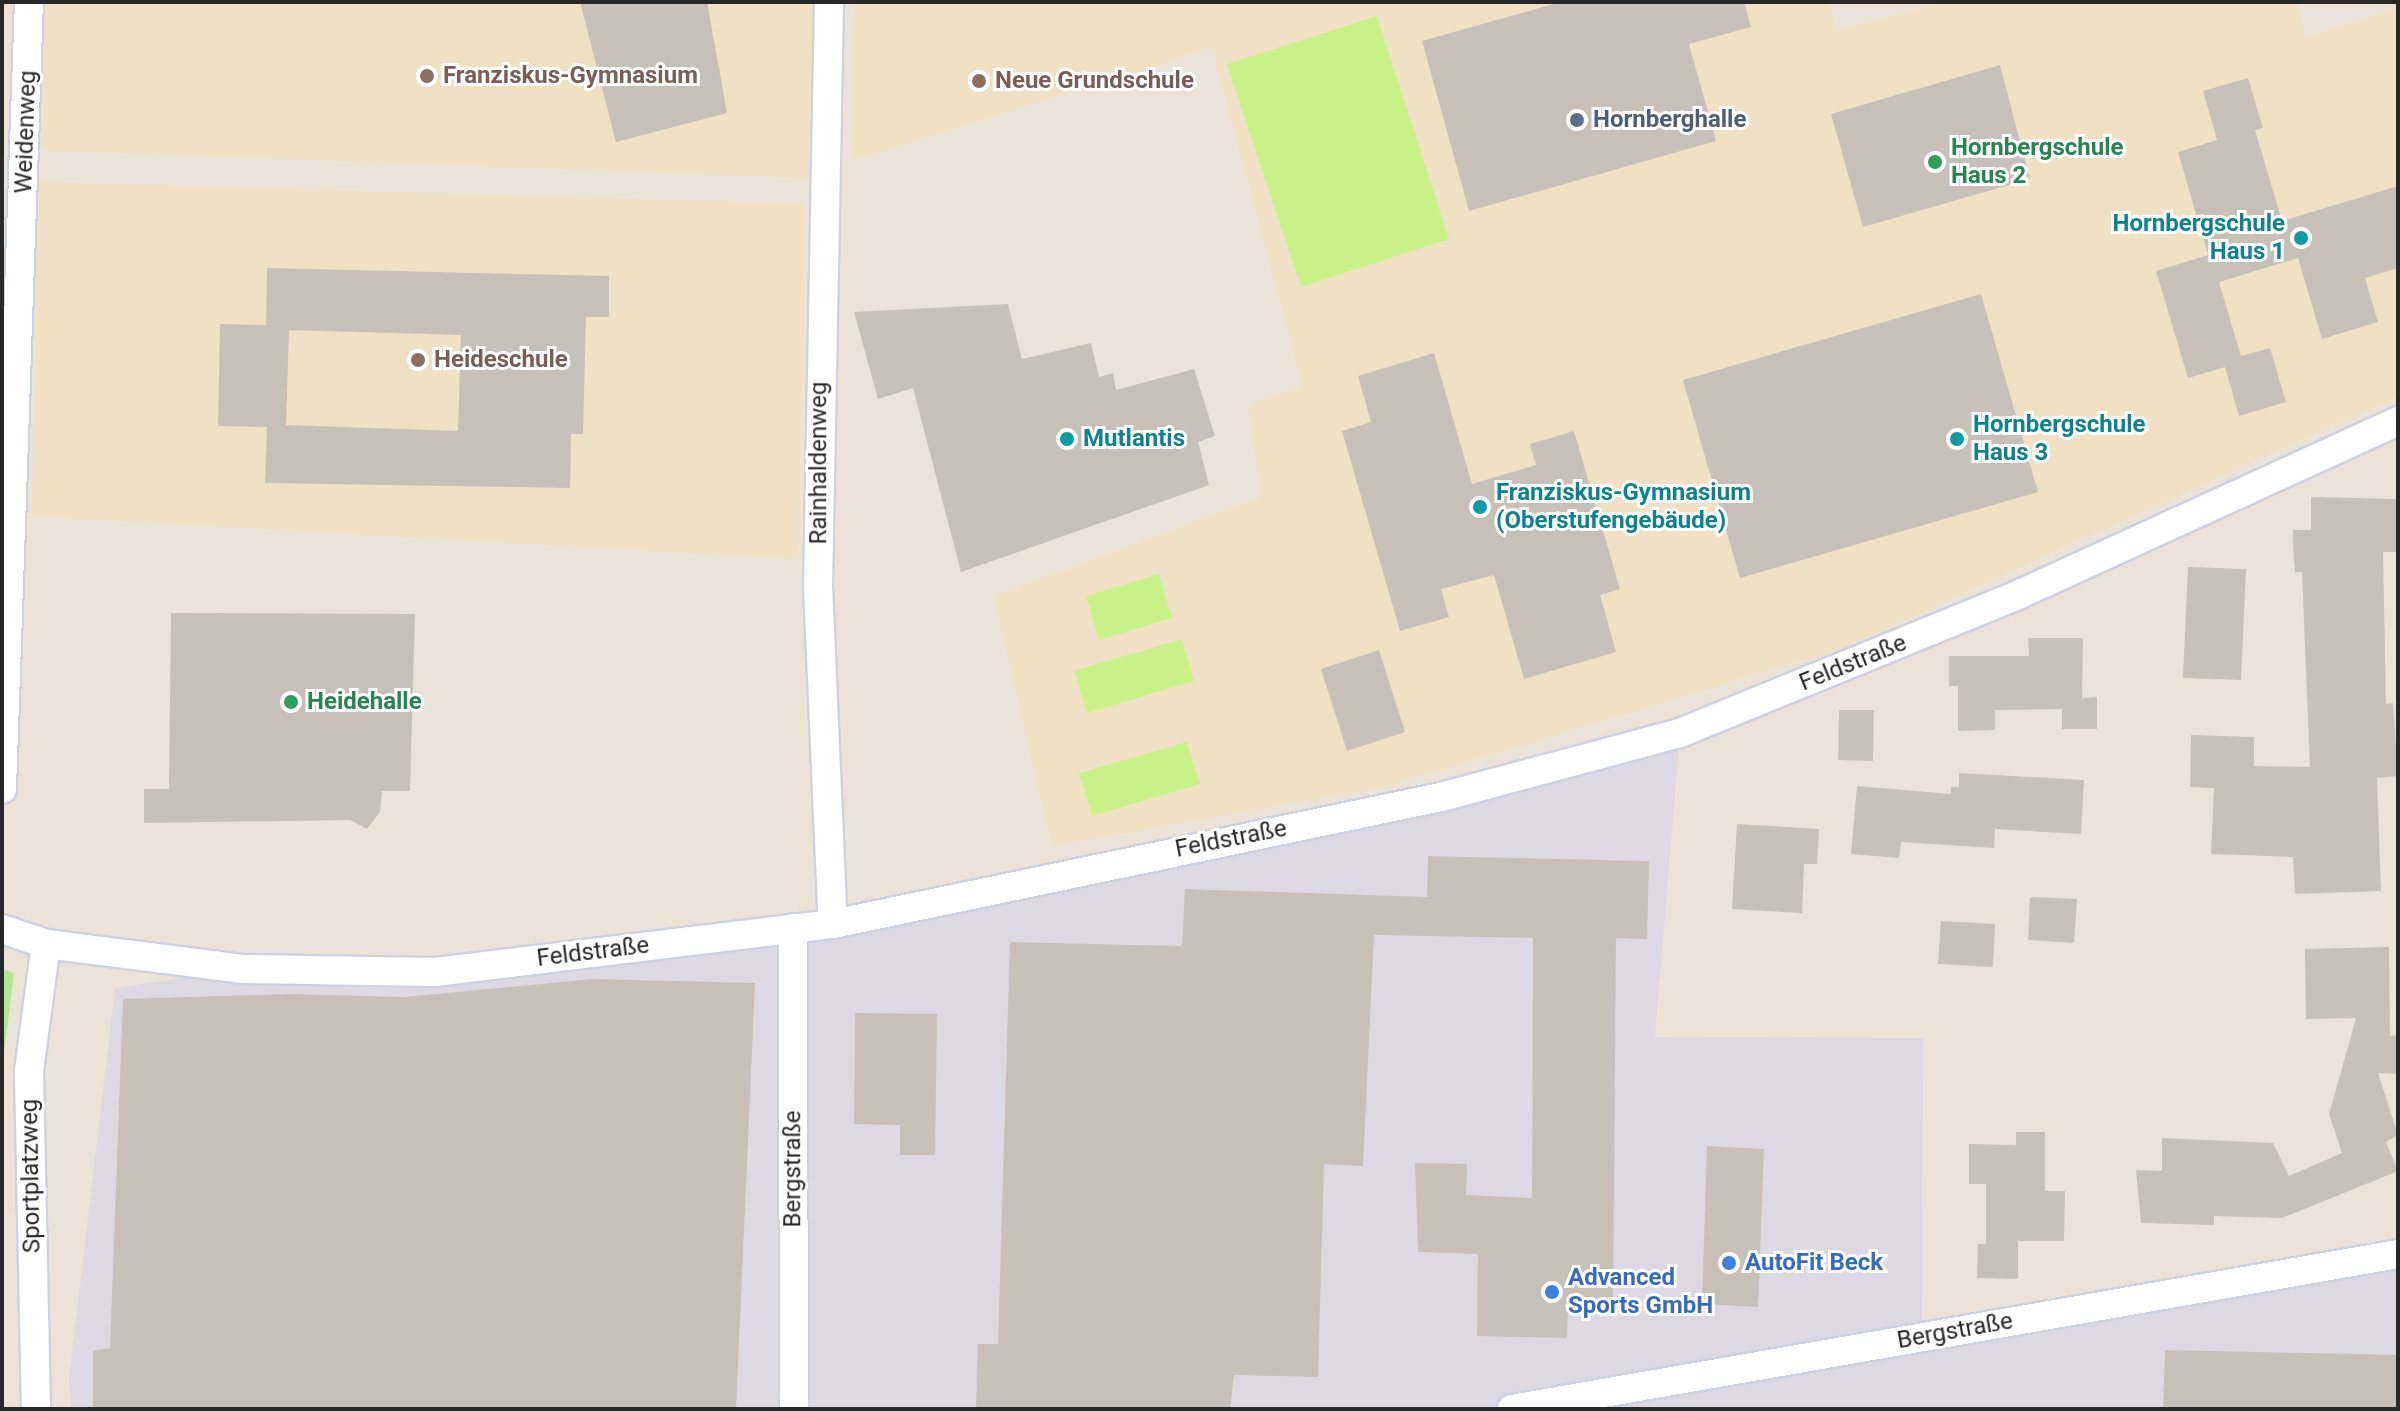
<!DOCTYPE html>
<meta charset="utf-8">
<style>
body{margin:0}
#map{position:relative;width:2400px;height:1411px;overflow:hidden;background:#ece3d8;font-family:Roboto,sans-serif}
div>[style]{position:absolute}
.industrial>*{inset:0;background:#dcd9e3}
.education>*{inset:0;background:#f0e1c5}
.green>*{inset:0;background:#b0e98e}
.pitch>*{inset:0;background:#c8f288}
.building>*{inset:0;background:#c7c0b8}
.roads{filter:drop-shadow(2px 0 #cdd2e3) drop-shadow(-2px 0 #cdd2e3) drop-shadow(0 2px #cdd2e3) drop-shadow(0 -2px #cdd2e3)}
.street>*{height:28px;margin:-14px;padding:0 14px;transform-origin:14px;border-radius:14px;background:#fff}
.dots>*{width:22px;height:22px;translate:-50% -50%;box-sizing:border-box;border:4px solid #fff;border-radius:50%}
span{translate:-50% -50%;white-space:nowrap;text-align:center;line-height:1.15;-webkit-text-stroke:6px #fff;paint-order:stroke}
.education-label{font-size:24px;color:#785e54;font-weight:700}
.left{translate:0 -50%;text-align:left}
.service-label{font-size:24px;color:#4e5e75;font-weight:700}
.street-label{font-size:24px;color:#282828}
.leisure-label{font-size:24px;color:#27864d;font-weight:700}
.culture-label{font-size:24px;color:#0d838f;font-weight:700}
.right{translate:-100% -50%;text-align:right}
.shop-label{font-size:24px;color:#366cbe;font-weight:700}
.frame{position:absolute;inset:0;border:4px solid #282828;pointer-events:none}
</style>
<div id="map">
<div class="industrial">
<div style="clip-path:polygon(1680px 733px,1655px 1037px,1923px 1038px,1922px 1324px,2398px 1268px,2398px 1409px,71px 1409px,69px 1378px,115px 988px,244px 969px,435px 972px,833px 924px)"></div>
</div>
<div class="education">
<div style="clip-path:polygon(45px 2px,815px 2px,808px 178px,40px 150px)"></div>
<div style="clip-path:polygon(855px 2px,1830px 2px,1835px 31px,1946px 2px,2298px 2px,2305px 37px,2398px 9px,2398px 396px,1840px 649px,1388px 786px,1052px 846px,994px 596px,1262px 497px,1248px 404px,1303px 386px,1212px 48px,851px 161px)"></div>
<div style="clip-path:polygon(38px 182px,805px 204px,798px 559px,32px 516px)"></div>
</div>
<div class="green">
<div style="clip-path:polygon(2px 969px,14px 973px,2px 1069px)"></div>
</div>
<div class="pitch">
<div style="clip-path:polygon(1377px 16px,1449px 239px,1301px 287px,1227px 64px)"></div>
<div style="clip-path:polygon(1159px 574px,1172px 618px,1099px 640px,1086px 596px)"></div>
<div style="clip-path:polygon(1182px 639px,1194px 681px,1087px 713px,1074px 671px)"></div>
<div style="clip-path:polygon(1187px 742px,1200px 784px,1092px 816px,1079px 773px)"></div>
</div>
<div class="building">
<div style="clip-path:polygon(580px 2px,707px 2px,727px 113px,616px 142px)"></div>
<div style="clip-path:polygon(1561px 2px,1744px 2px,1751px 27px,1689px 44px,1716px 141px,1469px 211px,1422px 41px)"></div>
<div style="clip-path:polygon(2000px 65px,2030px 179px,1863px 227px,1831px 114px)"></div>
<div style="clip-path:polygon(2248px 78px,2263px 128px,2255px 130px,2282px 221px,2398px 186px,2398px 268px,2365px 278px,2378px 322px,2322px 339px,2298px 258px,2219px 282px,2241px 356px,2270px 348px,2286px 402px,2239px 416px,2225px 367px,2188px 378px,2156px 271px,2208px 255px,2178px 152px,2217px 140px,2203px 91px)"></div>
<div style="clip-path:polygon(evenodd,267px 268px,609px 276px,609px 317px,586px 317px,583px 434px,571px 434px,570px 488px,265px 483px,267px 427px,218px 426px,220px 324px,266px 325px,267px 268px,289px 330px,461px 335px,458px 431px,286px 425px,289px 330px)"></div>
<div style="clip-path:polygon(1981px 294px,2038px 492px,1740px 578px,1683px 380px)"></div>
<div style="clip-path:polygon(1008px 304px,1022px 359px,1091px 343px,1099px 377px,1113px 373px,1116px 390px,1194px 369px,1215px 436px,1198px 442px,1209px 485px,961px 572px,913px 388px,878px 399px,854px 312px)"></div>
<div style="clip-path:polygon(1434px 353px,1472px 484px,1536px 465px,1530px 444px,1574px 431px,1620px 589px,1600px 595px,1616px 652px,1524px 679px,1494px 575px,1441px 589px,1449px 617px,1400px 631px,1342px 431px,1371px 422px,1358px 376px)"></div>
<div style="clip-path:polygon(2311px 497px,2398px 499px,2398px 552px,2383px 552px,2386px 704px,2393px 703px,2398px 776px,2377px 778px,2381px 891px,2295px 894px,2293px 857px,2211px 854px,2214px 788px,2190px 787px,2191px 735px,2254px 737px,2254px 766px,2310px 767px,2302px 572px,2295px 572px,2293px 545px,2293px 530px,2311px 530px)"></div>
<div style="clip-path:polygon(2188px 567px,2246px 569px,2241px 680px,2183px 678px)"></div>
<div style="clip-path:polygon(171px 613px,415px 614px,410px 791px,382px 791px,380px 812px,367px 829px,350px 820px,144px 823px,144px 789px,169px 789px)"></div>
<div style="clip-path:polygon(2028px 638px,2083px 638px,2082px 698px,2097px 697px,2097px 729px,2062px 729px,2062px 709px,1995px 710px,1995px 730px,1958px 731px,1958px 686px,1949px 686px,1949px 656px,2029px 656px)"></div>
<div style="clip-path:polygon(1379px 650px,1405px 732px,1347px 751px,1321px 669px)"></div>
<div style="clip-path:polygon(1839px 710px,1874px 710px,1873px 761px,1838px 760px)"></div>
<div style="clip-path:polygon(1959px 773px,2084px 780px,2081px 834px,1995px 829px,1994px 848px,1901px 842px,1899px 858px,1851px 854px,1857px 786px,1951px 794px,1951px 787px,1959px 787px)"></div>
<div style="clip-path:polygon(1737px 824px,1819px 829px,1817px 864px,1804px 864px,1802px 913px,1732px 909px)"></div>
<div style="clip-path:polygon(1428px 856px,1649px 861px,1647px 939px,1616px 938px,1613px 1309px,1568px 1308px,1567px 1338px,1477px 1336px,1478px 1254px,1418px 1252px,1415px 1163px,1467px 1164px,1466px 1195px,1532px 1198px,1533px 938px,1374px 935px,1363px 1166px,1324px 1164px,1318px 1377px,1234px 1375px,1230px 1409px,976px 1409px,978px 1344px,998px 1344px,1010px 942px,1182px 946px,1185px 889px,1427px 897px)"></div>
<div style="clip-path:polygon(2030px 897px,2077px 899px,2074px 943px,2028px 940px)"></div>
<div style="clip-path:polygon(1941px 921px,1995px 924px,1993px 967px,1938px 964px)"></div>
<div style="clip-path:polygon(2389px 947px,2390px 1036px,2398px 1035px,2398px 1074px,2378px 1073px,2398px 1135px,2386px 1142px,2398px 1171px,2282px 1218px,2214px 1216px,2214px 1225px,2141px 1223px,2136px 1170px,2162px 1171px,2162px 1138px,2273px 1143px,2289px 1176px,2342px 1153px,2329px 1114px,2356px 1018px,2306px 1019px,2305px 949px)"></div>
<div style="clip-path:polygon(593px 979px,755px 983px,736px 1409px,93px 1409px,93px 1351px,110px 1348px,123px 999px,288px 994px,405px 997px)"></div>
<div style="clip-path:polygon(855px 1013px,937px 1014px,935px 1155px,900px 1155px,900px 1125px,854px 1124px)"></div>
<div style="clip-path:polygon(2016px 1132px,2045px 1132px,2045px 1191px,2065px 1191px,2064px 1241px,2018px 1241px,2018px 1279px,1977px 1278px,1978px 1244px,1986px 1244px,1986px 1184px,1969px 1184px,1969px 1144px,2016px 1145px)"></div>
<div style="clip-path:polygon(1707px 1146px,1764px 1149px,1758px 1307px,1702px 1304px)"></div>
<div style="clip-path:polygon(2165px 1350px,2398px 1355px,2398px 1409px,2163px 1409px)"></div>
</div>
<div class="roads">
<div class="street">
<div style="left:829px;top:2px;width:584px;rotate:91.08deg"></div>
<div style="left:818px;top:586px;width:338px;rotate:87.5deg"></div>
<div style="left:2px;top:789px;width:787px;rotate:-88.04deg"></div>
<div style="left:793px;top:928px;width:481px;rotate:89.9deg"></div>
<div style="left:2px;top:929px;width:46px;rotate:18.8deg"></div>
<div style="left:46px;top:944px;width:200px;rotate:7.2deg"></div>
<div style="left:244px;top:969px;width:191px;rotate:0.9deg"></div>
<div style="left:435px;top:972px;width:401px;rotate:-6.9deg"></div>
<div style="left:833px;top:924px;width:621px;rotate:-11.8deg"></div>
<div style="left:1441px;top:797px;width:247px;rotate:-15deg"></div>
<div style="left:1680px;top:733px;width:365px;rotate:-22.2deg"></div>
<div style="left:2018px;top:595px;width:418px;rotate:-24.6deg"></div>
<div style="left:36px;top:1409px;width:338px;rotate:-91.2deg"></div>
<div style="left:29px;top:1071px;width:128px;rotate:-82.4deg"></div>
<div style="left:1512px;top:1409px;width:899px;rotate:-9.92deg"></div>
</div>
</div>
<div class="dots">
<div style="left:427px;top:76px;background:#8d6e63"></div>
<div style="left:979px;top:81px;background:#8d6e63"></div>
<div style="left:1577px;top:120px;background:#5c6f8a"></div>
<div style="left:1935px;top:162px;background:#2e9e5b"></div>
<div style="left:2301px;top:238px;background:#0f9aa8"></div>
<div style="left:418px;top:360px;background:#8d6e63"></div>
<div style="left:1067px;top:439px;background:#0f9aa8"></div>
<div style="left:1957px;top:439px;background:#0f9aa8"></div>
<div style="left:1480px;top:507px;background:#0f9aa8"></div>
<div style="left:291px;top:702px;background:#2e9e5b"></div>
<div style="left:1729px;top:1263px;background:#3f7fe0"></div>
<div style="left:1552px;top:1292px;background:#3f7fe0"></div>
</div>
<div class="education-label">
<span class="left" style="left:443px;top:76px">Franziskus-Gymnasium</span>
<span class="left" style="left:995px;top:81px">Neue Grundschule</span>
<span class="left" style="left:434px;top:360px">Heideschule</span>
</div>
<div class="service-label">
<span class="left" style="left:1593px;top:120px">Hornberghalle</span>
</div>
<div class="street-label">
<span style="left:26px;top:132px;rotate:-88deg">Weidenweg</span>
<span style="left:819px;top:463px;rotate:-90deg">Rainhaldenweg</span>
<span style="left:1853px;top:663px;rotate:-22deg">Feldstraße</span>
<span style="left:1231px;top:839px;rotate:-11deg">Feldstraße</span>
<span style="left:593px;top:952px;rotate:-7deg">Feldstraße</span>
<span style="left:793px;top:1169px;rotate:-90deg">Bergstraße</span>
<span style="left:31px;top:1176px;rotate:-91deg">Sportplatzweg</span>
<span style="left:1955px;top:1331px;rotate:-10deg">Bergstraße</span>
</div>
<div class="leisure-label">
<span class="left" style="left:1951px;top:162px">Hornbergschule<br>Haus 2</span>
<span class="left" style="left:307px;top:702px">Heidehalle</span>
</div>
<div class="culture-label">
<span class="right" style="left:2285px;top:238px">Hornbergschule<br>Haus 1</span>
<span class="left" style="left:1973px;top:439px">Hornbergschule<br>Haus 3</span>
<span class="left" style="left:1083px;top:439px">Mutlantis</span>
<span class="left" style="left:1496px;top:507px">Franziskus-Gymnasium<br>(Oberstufengebäude)</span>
</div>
<div class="shop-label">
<span class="left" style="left:1745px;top:1263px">AutoFit Beck</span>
<span class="left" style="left:1568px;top:1292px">Advanced<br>Sports GmbH</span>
</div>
<div class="frame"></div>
</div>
